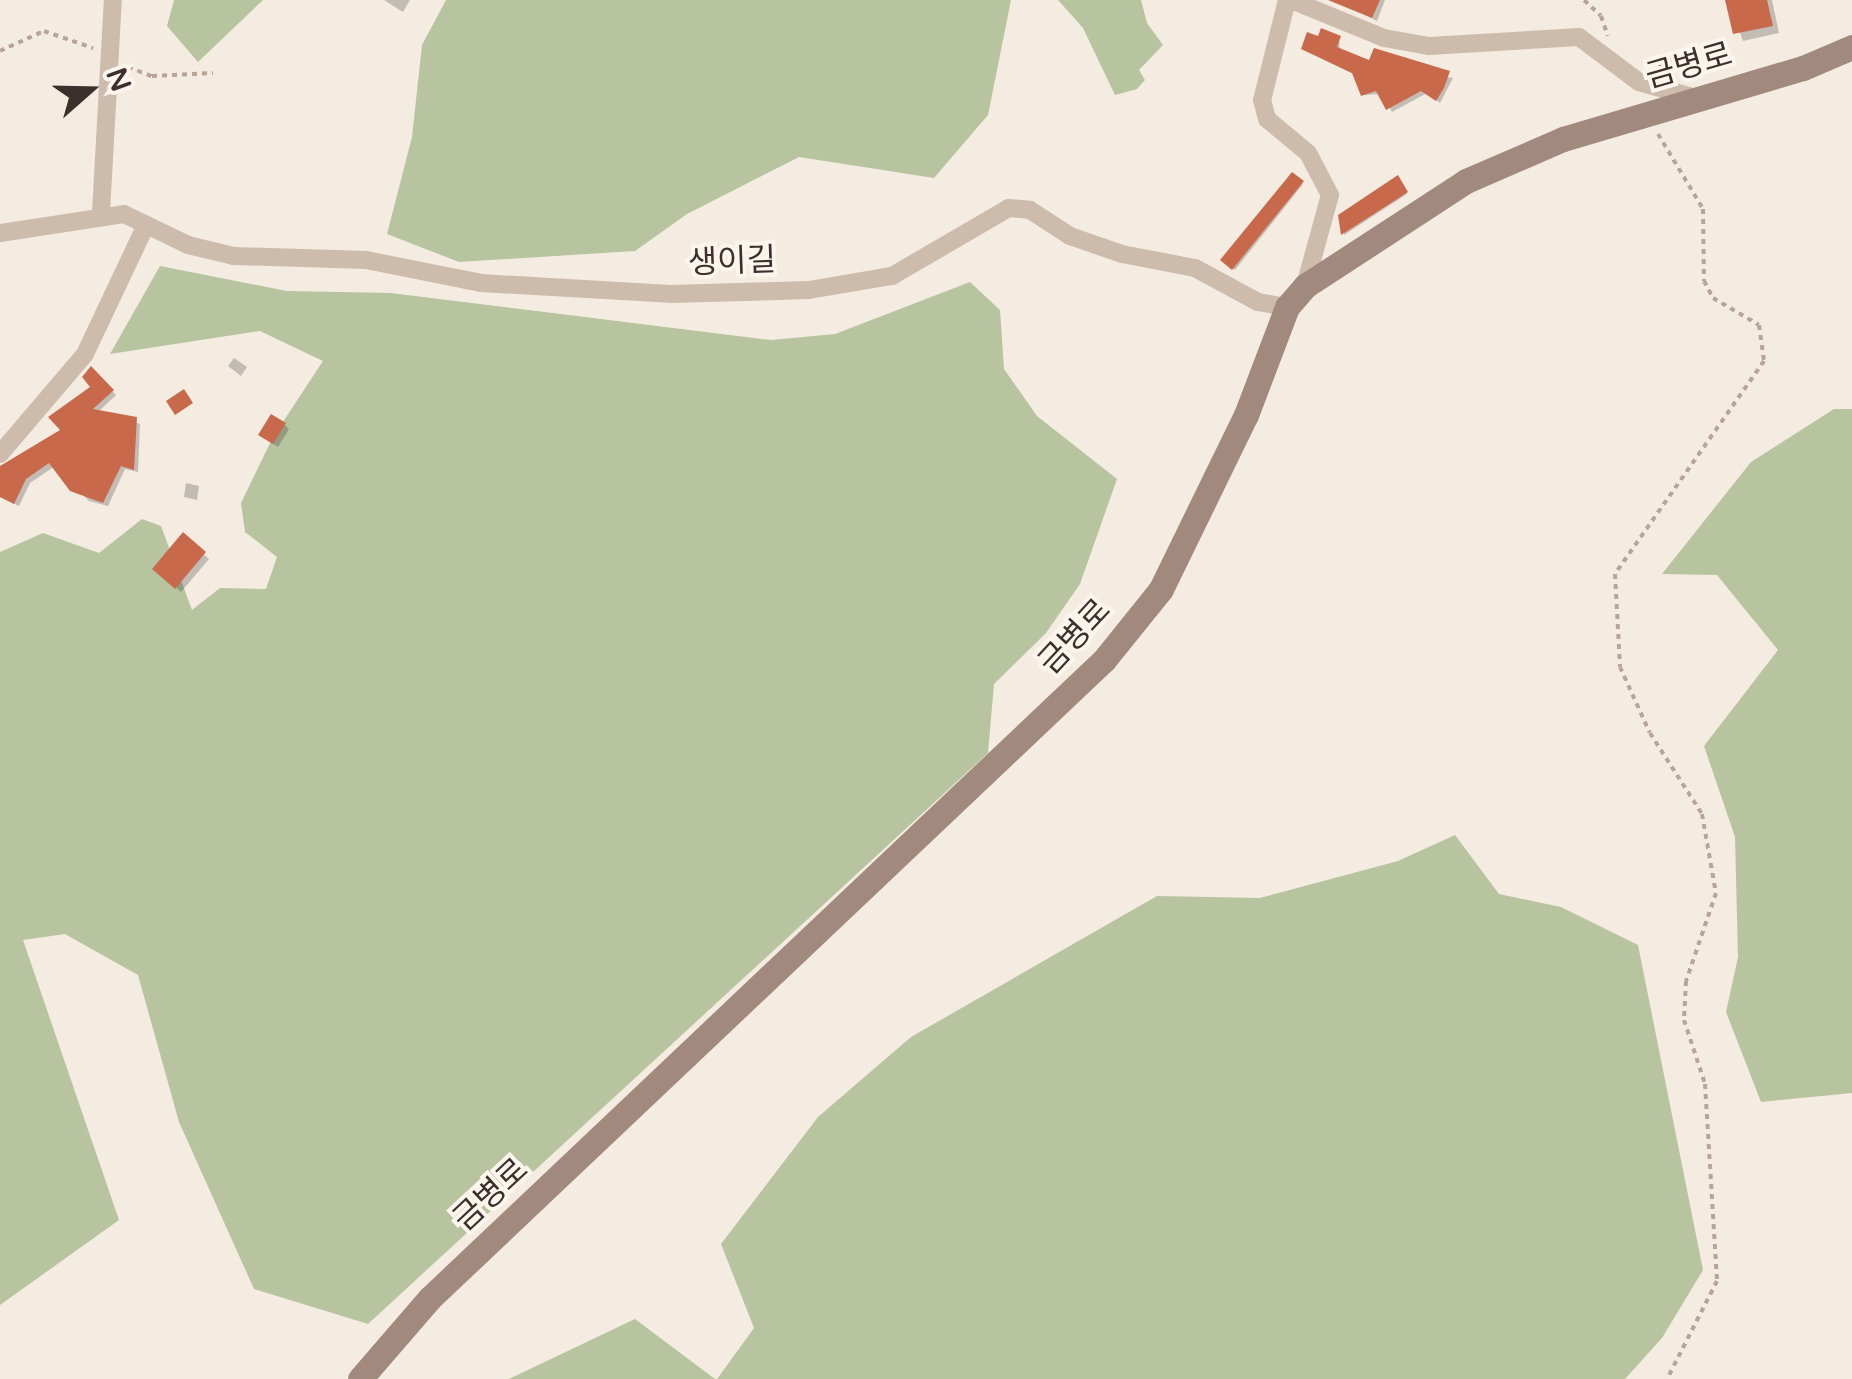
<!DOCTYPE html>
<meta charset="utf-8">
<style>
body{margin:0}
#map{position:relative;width:1852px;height:1379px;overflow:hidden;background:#f4ebe1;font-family:"Varela Round","Noto Sans KR",sans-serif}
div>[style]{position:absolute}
.green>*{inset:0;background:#b8c4a0}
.shadow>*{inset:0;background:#0003}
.building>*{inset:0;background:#c8694b}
.path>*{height:4px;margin-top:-2px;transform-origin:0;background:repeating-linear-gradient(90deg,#b9a596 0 5px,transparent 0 10px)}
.street>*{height:18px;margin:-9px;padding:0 9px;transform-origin:9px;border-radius:9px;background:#cdbbac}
.secondary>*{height:25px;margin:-12.5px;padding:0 12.5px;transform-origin:12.5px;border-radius:12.5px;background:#a18a7d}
span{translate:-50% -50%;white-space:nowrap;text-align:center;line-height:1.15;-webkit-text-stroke:8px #fbf5ee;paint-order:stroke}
.street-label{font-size:32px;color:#3b302b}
.north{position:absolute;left:40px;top:40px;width:100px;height:100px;-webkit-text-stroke:8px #fbf5ee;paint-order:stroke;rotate:70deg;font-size:28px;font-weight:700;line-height:40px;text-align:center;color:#3b302b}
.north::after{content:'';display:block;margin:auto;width:35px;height:45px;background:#3b302b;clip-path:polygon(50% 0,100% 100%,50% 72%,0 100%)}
</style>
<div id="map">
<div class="green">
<div style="clip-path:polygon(174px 0,263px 0,198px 62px,167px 26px)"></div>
<div style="clip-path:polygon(446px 0,1011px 0,988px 115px,934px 178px,799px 157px,687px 214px,635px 251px,459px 262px,387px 234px,412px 137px,422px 45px)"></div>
<div style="clip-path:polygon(1058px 0,1141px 0,1147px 23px,1163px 45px,1139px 70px,1145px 80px,1137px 89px,1115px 95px,1083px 28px)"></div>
<div style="clip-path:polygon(160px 266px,287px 291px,391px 293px,771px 340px,835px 334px,970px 282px,1000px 310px,1004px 369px,1037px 416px,1117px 479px,1080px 584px,1046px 633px,994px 684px,988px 753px,368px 1324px,254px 1289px,179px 1122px,138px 975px,65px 934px,23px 940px,119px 1220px,0 1305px,0 552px,43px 533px,99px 553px,142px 519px,161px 526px,192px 610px,220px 588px,266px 589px,277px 557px,245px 532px,241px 503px,273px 437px,323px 361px,260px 331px,110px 354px)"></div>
<div style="clip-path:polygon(1834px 409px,1852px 409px,1852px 1093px,1761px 1102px,1726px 1012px,1738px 957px,1735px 837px,1704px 746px,1778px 650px,1717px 575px,1662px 574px,1751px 462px)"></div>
<div style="clip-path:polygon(1455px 835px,1499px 894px,1561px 907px,1638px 945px,1703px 1270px,1662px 1338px,1625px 1379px,717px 1379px,754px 1328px,721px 1244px,818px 1117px,911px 1037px,1157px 896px,1260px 898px,1398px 861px)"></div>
<div style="clip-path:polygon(635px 1319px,715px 1379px,509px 1379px)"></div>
</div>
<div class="shadow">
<div style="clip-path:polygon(384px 0,410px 0,403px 12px)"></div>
<div style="clip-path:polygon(1357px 0,1385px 0,1377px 21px,1354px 9px)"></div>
<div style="clip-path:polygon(1728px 0,1772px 0,1779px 33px,1743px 41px)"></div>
<div style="clip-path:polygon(1339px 38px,1340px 51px,1371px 63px,1453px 78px,1440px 103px,1427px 93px,1392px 112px,1381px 94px,1363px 95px,1355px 75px,1303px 49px)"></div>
<div style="clip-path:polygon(1292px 175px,1303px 184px,1235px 270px,1223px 260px)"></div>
<div style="clip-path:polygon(1399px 180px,1407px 194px,1344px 235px,1340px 216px)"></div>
<div style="clip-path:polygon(234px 358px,247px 367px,241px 376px,228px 366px)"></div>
<div style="clip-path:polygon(92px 369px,116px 395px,98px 412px,140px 424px,138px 472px,125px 469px,108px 506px,89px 501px,55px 466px,30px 483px,19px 506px,0 497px,0 482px,64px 431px,94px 387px)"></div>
<div style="clip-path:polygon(285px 425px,289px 429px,278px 447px,265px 439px)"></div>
<div style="clip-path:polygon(186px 483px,199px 486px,197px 500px,184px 497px)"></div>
<div style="clip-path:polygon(183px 536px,209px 559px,181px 592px,155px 569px)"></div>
</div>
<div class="building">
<div style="clip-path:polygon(1328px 0,1380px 0,1372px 18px)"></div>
<div style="clip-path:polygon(1725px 0,1767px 0,1773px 26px,1733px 34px)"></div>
<div style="clip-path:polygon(1321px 28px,1341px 36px,1337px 47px,1369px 60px,1374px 48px,1450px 71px,1444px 88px,1436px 101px,1421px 91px,1386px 110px,1376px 91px,1361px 96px,1352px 73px,1301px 49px,1307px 32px,1318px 36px)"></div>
<div style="clip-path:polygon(1691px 50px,1695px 64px,1662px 76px,1657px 63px)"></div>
<div style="clip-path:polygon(1292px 172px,1304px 181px,1232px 270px,1220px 260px)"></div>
<div style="clip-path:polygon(1398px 175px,1408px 192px,1341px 235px,1338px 215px)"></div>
<div style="clip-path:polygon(91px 366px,114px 390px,93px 409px,137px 417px,134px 470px,121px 466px,103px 503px,70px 491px,49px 463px,26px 479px,14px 504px,0 497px,0 466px,60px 430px,48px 417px,90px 387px,82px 377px)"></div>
<div style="clip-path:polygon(184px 389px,193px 403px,175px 415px,166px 401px)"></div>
<div style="clip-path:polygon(271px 414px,286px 423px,273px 444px,258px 435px)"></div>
<div style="clip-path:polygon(183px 532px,206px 552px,175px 589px,152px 569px)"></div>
</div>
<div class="path">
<div style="left:1584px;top:0;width:23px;rotate:43deg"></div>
<div style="left:1601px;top:16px;width:21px;rotate:71deg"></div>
<div style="left:0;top:51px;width:48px;rotate:-24.4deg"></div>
<div style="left:44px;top:31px;width:52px;rotate:19.1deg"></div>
<div style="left:128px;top:67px;width:26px;rotate:21deg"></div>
<div style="left:152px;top:76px;width:61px;rotate:-2.8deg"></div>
<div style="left:1658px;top:134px;width:87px;rotate:59deg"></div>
<div style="left:1703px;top:209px;width:72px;rotate:89.2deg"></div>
<div style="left:1704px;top:281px;width:19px;rotate:62deg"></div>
<div style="left:1713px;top:298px;width:53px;rotate:30.4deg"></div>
<div style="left:1759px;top:325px;width:36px;rotate:82deg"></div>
<div style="left:1764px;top:361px;width:260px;rotate:125deg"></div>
<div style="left:1615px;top:574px;width:93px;rotate:86.9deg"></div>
<div style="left:1620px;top:667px;width:72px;rotate:65.6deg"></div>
<div style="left:1650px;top:733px;width:96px;rotate:57.3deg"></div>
<div style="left:1702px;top:814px;width:80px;rotate:80deg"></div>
<div style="left:1716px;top:893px;width:93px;rotate:108.8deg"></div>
<div style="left:1686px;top:981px;width:39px;rotate:93deg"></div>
<div style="left:1684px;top:1020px;width:67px;rotate:71.8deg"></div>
<div style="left:1705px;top:1084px;width:197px;rotate:86.5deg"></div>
<div style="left:1717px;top:1281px;width:110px;rotate:117deg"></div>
</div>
<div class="street">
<div style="left:1287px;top:0;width:103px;rotate:104deg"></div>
<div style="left:1262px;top:100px;width:20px;rotate:75deg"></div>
<div style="left:1267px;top:119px;width:53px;rotate:39.7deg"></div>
<div style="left:1308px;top:153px;width:47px;rotate:62.4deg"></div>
<div style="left:1330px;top:195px;width:94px;rotate:105.4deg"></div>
<div style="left:1291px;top:0;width:100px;rotate:22.2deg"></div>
<div style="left:1384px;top:38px;width:46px;rotate:10.1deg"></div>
<div style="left:1429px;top:46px;width:150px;rotate:-3.4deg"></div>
<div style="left:1579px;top:37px;width:75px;rotate:36.9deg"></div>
<div style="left:1639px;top:82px;width:55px;rotate:15.8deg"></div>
<div style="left:101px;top:212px;width:212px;rotate:-86.8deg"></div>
<div style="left:0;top:233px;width:125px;rotate:-8.7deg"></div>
<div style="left:124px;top:214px;width:71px;rotate:25.8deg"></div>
<div style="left:188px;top:245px;width:47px;rotate:13.4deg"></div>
<div style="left:234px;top:256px;width:132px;rotate:1.7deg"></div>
<div style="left:366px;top:260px;width:117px;rotate:11.3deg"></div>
<div style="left:481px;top:283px;width:189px;rotate:3.3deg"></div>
<div style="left:670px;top:294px;width:139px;rotate:-1.6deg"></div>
<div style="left:809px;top:290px;width:84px;rotate:-9.6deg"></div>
<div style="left:892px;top:276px;width:135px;rotate:-30.2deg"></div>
<div style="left:1009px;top:208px;width:21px;rotate:5deg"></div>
<div style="left:1030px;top:210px;width:48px;rotate:33deg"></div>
<div style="left:1070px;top:236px;width:55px;rotate:19.1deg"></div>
<div style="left:1122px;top:254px;width:74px;rotate:10.9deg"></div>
<div style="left:1195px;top:268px;width:72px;rotate:28.4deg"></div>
<div style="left:1258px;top:302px;width:29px;rotate:10deg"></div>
<div style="left:0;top:454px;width:131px;rotate:-49.6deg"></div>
<div style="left:85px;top:354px;width:140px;rotate:-64.7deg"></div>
</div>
<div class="secondary">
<div style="left:360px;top:1379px;width:107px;rotate:-49.2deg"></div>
<div style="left:430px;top:1298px;width:928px;rotate:-43.43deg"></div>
<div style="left:1104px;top:660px;width:91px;rotate:-51.2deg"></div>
<div style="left:1161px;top:589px;width:194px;rotate:-64deg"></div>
<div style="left:1246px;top:415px;width:116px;rotate:-69.2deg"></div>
<div style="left:1287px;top:307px;width:28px;rotate:-49deg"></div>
<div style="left:1305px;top:286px;width:192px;rotate:-33.1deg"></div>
<div style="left:1466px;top:181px;width:106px;rotate:-23.4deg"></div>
<div style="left:1563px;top:139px;width:250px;rotate:-16.5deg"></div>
<div style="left:1803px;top:68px;width:53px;rotate:-23.2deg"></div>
</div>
<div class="street-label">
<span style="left:1689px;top:66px;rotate:-16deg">금병로</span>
<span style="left:732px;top:262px;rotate:-2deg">생이길</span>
<span style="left:1075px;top:637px;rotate:-47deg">금병로</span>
<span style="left:491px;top:1195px;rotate:-43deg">금병로</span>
</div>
<div class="north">N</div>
</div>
